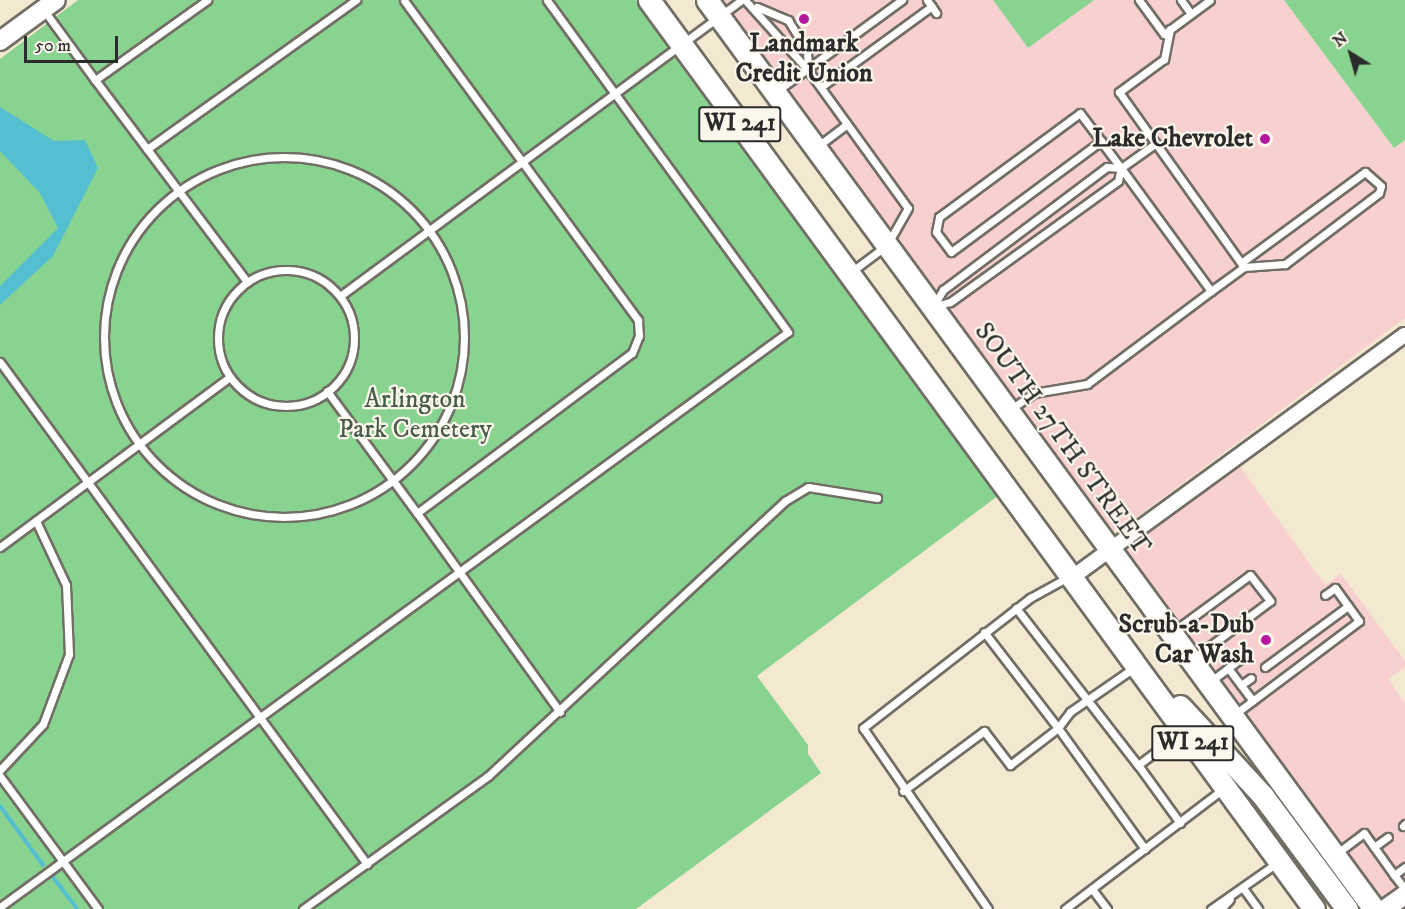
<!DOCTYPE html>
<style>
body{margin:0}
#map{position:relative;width:1405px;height:909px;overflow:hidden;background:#f3e9d0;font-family:"IM FELL DW Pica",serif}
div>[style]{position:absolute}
.built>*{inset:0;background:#f7d0cf}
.green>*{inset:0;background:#89d390}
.water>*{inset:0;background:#55bfd2}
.stream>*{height:4px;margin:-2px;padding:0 2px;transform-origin:2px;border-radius:2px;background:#55bfd2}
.roads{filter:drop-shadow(2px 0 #716e65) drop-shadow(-2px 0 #716e65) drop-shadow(0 2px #716e65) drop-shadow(0 -2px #716e65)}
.lane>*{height:7px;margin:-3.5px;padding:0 3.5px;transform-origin:3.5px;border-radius:3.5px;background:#fff}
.lane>.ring{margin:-3.5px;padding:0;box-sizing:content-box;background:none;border:7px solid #fff;border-radius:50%}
.street>*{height:14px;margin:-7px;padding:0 7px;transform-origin:7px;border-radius:7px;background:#fff}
.secondary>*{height:18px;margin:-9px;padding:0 9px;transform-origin:9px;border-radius:9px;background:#fff}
.primary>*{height:21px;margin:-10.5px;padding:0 10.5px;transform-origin:10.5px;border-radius:10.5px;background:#fff}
.dots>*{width:16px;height:16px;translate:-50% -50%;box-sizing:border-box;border:3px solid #fbf7ec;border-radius:50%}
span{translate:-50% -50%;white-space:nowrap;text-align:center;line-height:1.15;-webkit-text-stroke:4.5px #fbf7ec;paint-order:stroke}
.shield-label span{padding:2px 4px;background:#fbf7ec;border:2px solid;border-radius:4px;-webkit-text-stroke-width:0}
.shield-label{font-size:24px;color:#2b2b2b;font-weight:700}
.poi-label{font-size:26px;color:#2b2b2b;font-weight:700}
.right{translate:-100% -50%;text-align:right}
.park-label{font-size:26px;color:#475d49}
.street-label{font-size:26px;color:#2b2b2b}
.north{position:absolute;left:1321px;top:24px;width:60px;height:60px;-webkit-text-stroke:4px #fbf7ec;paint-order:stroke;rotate:323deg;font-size:16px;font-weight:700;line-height:24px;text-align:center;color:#2b2b2b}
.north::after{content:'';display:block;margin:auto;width:21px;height:27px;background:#2b2b2b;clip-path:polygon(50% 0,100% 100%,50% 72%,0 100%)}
.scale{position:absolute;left:24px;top:36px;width:94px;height:27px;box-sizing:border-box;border:3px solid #2b2b2b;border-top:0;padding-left:8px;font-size:18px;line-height:21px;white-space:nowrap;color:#2b2b2b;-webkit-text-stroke:4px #fbf7ec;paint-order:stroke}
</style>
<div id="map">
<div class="built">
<div style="clip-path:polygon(717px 0,993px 0,1028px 48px,1094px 0,1284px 0,1394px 148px,1405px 140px,1405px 318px,1121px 529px,1108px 531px)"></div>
<div style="clip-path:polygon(1239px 465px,1325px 585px,1341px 574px,1405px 661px,1405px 667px,1388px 679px,1405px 703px,1405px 884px,1384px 898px,1378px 898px,1126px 555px,1131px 544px)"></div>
</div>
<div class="green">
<div style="clip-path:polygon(78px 0,636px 0,999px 495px,757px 676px,808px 745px,808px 754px,821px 773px,636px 909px,0 909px,0 59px)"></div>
<div style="clip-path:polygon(993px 0,1094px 0,1028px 48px)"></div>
<div style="clip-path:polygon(1284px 0,1405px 0,1405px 140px,1394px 148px)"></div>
</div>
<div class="water">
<div style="clip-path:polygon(0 107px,54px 141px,85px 140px,98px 168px,53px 256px,0 305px,0 286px,58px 228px,40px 193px,0 151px)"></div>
</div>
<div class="stream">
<div style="left:0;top:806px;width:73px;rotate:53.9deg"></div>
<div style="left:53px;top:877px;width:40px;rotate:53deg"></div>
</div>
<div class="roads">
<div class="lane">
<div style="left:745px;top:0;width:94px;rotate:48deg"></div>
<div style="left:808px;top:70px;width:170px;rotate:54.1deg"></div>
<div style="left:908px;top:208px;width:43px;rotate:119.6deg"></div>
<div style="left:887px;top:245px;width:45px;rotate:143.1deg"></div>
<div style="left:927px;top:0;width:16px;rotate:55deg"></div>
<div style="left:1139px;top:0;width:42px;rotate:53.7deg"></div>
<div style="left:1164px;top:34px;width:57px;rotate:-36.5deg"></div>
<div style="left:1181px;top:0;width:17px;rotate:54deg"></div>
<div style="left:757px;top:7px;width:34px;rotate:23deg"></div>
<div style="left:788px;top:20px;width:36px;rotate:58deg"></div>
<div style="left:807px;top:50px;width:20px;rotate:87deg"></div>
<div style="left:43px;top:9px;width:88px;rotate:53.8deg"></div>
<div style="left:95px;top:80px;width:138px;rotate:-35.5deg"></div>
<div style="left:1170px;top:29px;width:31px;rotate:101deg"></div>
<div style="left:1164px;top:59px;width:56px;rotate:143.7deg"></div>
<div style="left:1119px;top:92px;width:215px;rotate:54.5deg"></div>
<div style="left:1244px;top:267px;width:41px;rotate:144deg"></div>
<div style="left:95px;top:80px;width:253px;rotate:53deg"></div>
<div style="left:821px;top:87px;width:137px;rotate:-36.1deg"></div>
<div style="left:777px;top:91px;width:155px;rotate:-36.1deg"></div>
<div style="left:818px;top:146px;width:36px;rotate:-37deg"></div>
<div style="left:147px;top:149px;width:257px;rotate:-35.5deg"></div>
<div class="ring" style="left:104px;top:157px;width:353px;height:353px"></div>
<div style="left:1107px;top:167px;width:14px;rotate:4deg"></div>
<div style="left:1121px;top:168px;width:13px;rotate:103deg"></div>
<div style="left:1118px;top:181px;width:207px;rotate:144.2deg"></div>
<div style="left:950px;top:302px;width:18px;rotate:164deg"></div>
<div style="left:933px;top:307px;width:20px;rotate:-60deg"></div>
<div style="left:943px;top:290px;width:205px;rotate:-36.9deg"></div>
<div style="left:1121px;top:168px;width:43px;rotate:-35.5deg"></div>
<div style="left:1241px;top:263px;width:154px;rotate:-36.3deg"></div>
<div style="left:1365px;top:172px;width:21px;rotate:41deg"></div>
<div style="left:1381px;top:186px;width:7px;rotate:106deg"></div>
<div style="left:1379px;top:193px;width:118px;rotate:142.9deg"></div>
<div style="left:1285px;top:264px;width:41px;rotate:175.8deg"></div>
<div class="ring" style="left:218px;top:270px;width:129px;height:129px"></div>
<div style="left:340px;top:296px;width:498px;rotate:-36.4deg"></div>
<div style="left:0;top:362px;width:622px;rotate:53.83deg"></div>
<div style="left:327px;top:391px;width:152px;rotate:53.6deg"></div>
<div style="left:417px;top:513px;width:268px;rotate:-36.7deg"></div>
<div style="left:632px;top:353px;width:18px;rotate:-68deg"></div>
<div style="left:639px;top:336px;width:16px;rotate:-94deg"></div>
<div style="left:638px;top:320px;width:396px;rotate:-126.2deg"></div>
<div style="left:1011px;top:409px;width:28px;rotate:-35deg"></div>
<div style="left:1034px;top:393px;width:54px;rotate:-9.6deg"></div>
<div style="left:1087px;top:384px;width:155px;rotate:-36.9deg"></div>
<div style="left:1211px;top:291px;width:152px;rotate:-126.2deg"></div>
<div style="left:1121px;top:168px;width:34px;rotate:-127deg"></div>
<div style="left:1101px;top:141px;width:35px;rotate:-127deg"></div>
<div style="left:1080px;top:113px;width:175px;rotate:143.6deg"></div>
<div style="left:939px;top:217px;width:15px;rotate:101deg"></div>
<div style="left:936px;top:232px;width:25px;rotate:53deg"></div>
<div style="left:951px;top:252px;width:187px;rotate:-36.5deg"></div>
<div style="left:417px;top:513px;width:245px;rotate:54.3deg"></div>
<div style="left:0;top:547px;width:286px;rotate:-36.5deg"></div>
<div style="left:1016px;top:608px;width:199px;rotate:52.2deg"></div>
<div style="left:1174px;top:631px;width:94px;rotate:-36.4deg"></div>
<div style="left:1250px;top:575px;width:33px;rotate:52deg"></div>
<div style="left:1270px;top:601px;width:95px;rotate:143.1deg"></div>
<div style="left:1135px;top:667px;width:79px;rotate:145.3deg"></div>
<div style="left:1070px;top:712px;width:20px;rotate:127deg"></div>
<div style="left:1058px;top:728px;width:149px;rotate:54.3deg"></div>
<div style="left:1265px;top:667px;width:103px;rotate:-36.3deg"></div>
<div style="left:1228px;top:668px;width:41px;rotate:52.9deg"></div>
<div style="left:1211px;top:681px;width:34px;rotate:-37deg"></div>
<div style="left:1241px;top:685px;width:12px;rotate:-35deg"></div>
<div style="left:1235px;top:714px;width:155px;rotate:-36.9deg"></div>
<div style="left:1359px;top:621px;width:41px;rotate:-126deg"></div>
<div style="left:1335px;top:588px;width:12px;rotate:145deg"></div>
<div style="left:0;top:770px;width:63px;rotate:-46.9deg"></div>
<div style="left:43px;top:724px;width:75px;rotate:-69.6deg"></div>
<div style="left:69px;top:654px;width:69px;rotate:-92.5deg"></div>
<div style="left:66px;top:585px;width:71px;rotate:-115.1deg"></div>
<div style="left:0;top:776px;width:165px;rotate:53.6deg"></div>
<div style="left:903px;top:791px;width:101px;rotate:-36.5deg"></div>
<div style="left:984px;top:731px;width:43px;rotate:52.6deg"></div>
<div style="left:1010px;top:765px;width:61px;rotate:-37.6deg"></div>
<div style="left:1058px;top:728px;width:121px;rotate:-127.6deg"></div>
<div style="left:1180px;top:823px;width:72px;rotate:-125.9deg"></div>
<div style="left:1138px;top:765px;width:55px;rotate:-36.9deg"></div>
<div style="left:1403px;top:826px;width:3px;rotate:-45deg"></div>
<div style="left:1374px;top:847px;width:17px;rotate:-36deg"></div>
<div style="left:1336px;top:854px;width:35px;rotate:-37deg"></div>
<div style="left:1364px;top:833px;width:52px;rotate:54.5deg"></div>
<div style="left:1394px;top:875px;width:14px;rotate:-36deg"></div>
<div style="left:1394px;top:875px;width:18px;rotate:52deg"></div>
<div style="left:1243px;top:888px;width:26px;rotate:54deg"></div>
<div style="left:1092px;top:889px;width:25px;rotate:53deg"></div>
<div style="left:0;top:907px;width:975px;rotate:-36.12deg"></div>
<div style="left:788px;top:332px;width:410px;rotate:-126deg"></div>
<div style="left:303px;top:909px;width:228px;rotate:-35.7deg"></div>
<div style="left:488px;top:776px;width:405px;rotate:-42.8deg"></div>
<div style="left:785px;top:501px;width:27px;rotate:-31deg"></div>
<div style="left:808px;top:487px;width:70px;rotate:9.1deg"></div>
<div style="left:988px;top:909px;width:220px;rotate:-124.6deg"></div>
<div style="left:863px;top:728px;width:212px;rotate:-37.9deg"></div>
<div style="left:1030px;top:598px;width:43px;rotate:-28.9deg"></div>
<div style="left:1065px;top:909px;width:198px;rotate:-37.2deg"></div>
<div style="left:1211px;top:909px;width:80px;rotate:-34.9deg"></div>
<div style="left:1221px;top:909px;width:13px;rotate:-48deg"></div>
</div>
<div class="street">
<div style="left:1074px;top:576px;width:409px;rotate:-36.1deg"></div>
</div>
<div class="secondary">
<div style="left:0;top:41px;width:69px;rotate:-36.2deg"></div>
<div style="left:1385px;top:909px;width:24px;rotate:-35deg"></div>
</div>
<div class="primary">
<div style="left:649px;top:0;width:1126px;rotate:53.81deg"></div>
<div style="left:707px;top:0;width:1127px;rotate:53.73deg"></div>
<div style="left:1180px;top:706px;width:122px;rotate:47.3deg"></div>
<div style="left:1263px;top:796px;width:141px;rotate:53.4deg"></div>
</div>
</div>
<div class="dots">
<div style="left:804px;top:19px;background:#b5179e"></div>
<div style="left:1265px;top:139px;background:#b5179e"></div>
<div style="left:1266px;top:640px;background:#b5179e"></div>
</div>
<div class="shield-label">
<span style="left:740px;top:124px">WI 241</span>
<span style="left:1193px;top:743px">WI 241</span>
</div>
<div class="poi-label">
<span style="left:804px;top:59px">Landmark<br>Credit Union</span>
<span class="right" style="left:1253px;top:139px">Lake Chevrolet</span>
<span class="right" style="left:1254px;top:640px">Scrub-a-Dub<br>Car Wash</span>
</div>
<div class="park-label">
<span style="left:415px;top:415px">Arlington<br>Park Cemetery</span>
</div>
<div class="street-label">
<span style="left:1062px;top:439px;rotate:54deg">SOUTH 27TH STREET</span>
</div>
<div class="north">N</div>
<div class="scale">50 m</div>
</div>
